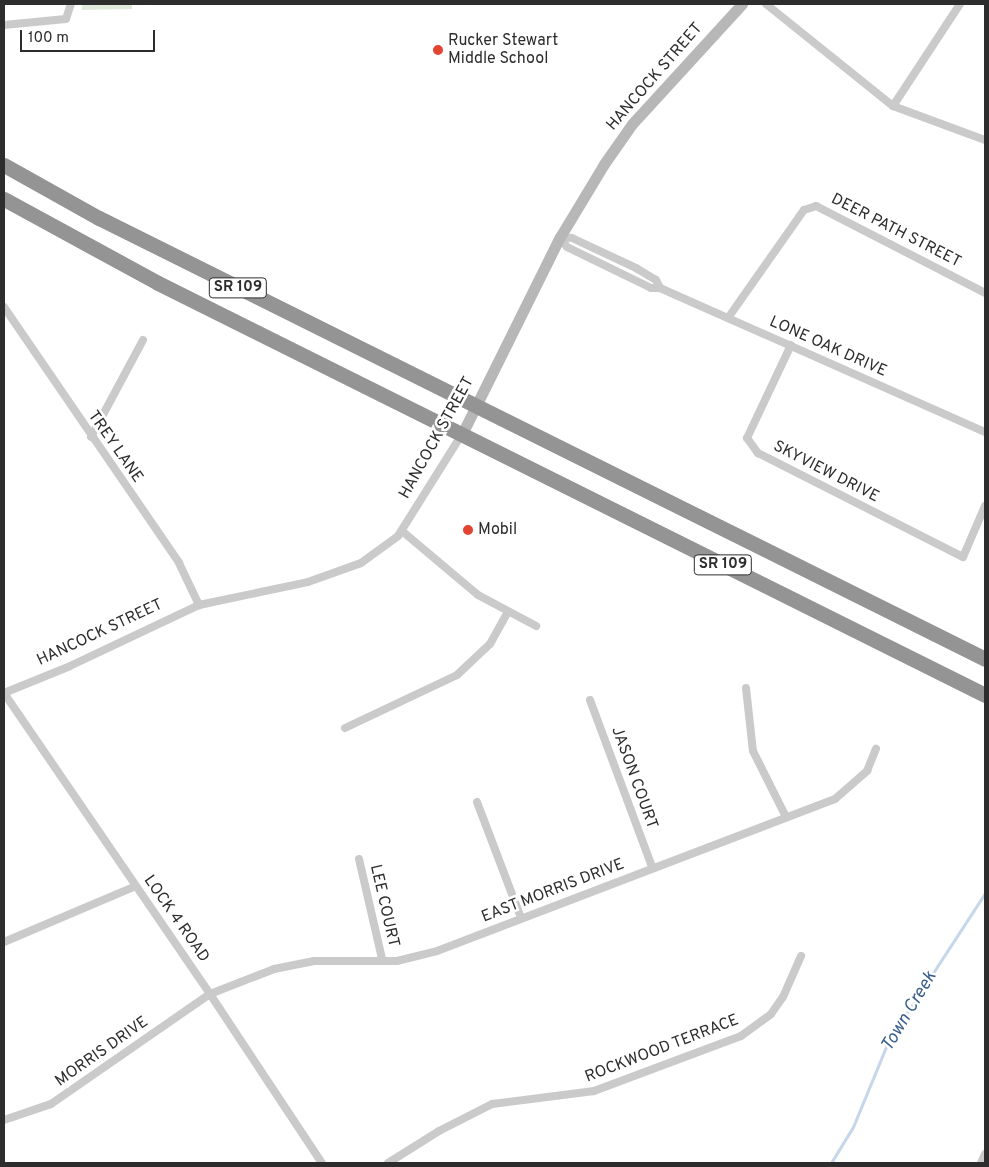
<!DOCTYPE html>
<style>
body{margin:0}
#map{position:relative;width:989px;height:1167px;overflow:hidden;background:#fff;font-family:Overpass,sans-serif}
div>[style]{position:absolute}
.green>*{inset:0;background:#e1ebdb}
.stream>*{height:2.5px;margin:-1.25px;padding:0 1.25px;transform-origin:1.25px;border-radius:1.25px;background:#c7d7eb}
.street>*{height:8px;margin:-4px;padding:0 4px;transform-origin:4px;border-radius:4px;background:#cacaca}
.secondary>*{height:11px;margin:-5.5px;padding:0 5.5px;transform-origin:5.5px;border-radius:5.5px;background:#b7b7b7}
.highway>*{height:15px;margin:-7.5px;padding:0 7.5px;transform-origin:7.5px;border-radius:7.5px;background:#949494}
.dots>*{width:14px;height:14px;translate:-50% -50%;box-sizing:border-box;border:2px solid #fff;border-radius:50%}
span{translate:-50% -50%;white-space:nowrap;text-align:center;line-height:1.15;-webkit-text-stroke:5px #fff;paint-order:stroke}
.shield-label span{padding:1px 4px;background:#fff;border:1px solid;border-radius:4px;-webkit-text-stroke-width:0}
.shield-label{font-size:15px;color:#2d2d2d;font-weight:700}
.poi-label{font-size:16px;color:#2d2d2d}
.left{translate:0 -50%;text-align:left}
.street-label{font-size:16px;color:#2d2d2d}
.water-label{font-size:18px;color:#3c608e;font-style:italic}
.frame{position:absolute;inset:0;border:5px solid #2d2d2d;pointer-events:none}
.scale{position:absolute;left:20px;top:30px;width:135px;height:22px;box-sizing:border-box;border:2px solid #2d2d2d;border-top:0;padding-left:6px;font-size:15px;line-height:18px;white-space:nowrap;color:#2d2d2d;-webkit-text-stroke:4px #fff;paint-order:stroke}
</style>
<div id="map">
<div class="green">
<div style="clip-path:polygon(82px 4px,132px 4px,132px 9px,82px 10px)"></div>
</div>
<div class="stream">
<div style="left:831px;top:1163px;width:42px;rotate:-58.6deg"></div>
<div style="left:853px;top:1127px;width:92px;rotate:-67.6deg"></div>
<div style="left:888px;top:1042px;width:178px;rotate:-56.9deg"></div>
</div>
<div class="street">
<div style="left:766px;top:4px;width:163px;rotate:38.8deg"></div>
<div style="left:893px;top:106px;width:98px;rotate:20.3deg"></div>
<div style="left:4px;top:25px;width:62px;rotate:-5.5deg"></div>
<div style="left:66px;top:19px;width:16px;rotate:-72deg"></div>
<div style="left:893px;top:106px;width:122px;rotate:-56.7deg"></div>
<div style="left:560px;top:237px;width:12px;rotate:55deg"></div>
<div style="left:567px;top:247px;width:93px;rotate:26deg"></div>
<div style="left:651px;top:288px;width:9px"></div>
<div style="left:660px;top:288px;width:355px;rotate:23.9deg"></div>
<div style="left:560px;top:237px;width:12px;rotate:5deg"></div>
<div style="left:572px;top:238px;width:71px;rotate:25.1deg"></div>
<div style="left:636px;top:268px;width:23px;rotate:31deg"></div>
<div style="left:656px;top:280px;width:9px;rotate:63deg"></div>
<div style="left:4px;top:307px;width:310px;rotate:55.6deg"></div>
<div style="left:179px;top:563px;width:47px;rotate:64.5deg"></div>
<div style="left:728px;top:318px;width:132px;rotate:-54.9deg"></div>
<div style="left:804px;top:210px;width:13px;rotate:-18deg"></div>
<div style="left:816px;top:206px;width:190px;rotate:27.2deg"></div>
<div style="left:791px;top:345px;width:103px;rotate:115.3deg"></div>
<div style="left:747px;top:438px;width:19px;rotate:54deg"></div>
<div style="left:758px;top:453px;width:230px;rotate:26.9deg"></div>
<div style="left:963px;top:557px;width:56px;rotate:-66.7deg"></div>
<div style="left:91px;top:437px;width:110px;rotate:-61.8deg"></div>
<div style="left:402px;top:531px;width:99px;rotate:40.1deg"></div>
<div style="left:478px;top:595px;width:66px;rotate:28.1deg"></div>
<div style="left:746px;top:688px;width:63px;rotate:83.7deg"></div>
<div style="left:753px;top:751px;width:74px;rotate:63.4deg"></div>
<div style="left:4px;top:693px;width:365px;rotate:55.6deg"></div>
<div style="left:210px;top:994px;width:203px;rotate:56.5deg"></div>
<div style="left:4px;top:693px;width:71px;rotate:-22.2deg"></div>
<div style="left:70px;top:666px;width:143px;rotate:-25.3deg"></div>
<div style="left:199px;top:605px;width:111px;rotate:-11.9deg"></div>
<div style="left:308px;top:582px;width:56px;rotate:-19.7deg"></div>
<div style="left:361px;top:563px;width:46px;rotate:-36.1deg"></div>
<div style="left:398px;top:536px;width:120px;rotate:-57.9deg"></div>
<div style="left:590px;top:700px;width:178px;rotate:69.6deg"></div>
<div style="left:345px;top:728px;width:124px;rotate:-25.3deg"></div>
<div style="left:457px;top:675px;width:45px;rotate:-43.2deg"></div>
<div style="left:490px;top:644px;width:37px;rotate:-61deg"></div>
<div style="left:477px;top:802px;width:124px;rotate:69.2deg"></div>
<div style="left:359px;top:859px;width:103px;rotate:77deg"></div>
<div style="left:4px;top:942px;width:143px;rotate:-23deg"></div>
<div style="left:4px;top:1120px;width:50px;rotate:-18.8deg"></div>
<div style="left:51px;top:1104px;width:193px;rotate:-34.7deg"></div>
<div style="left:210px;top:994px;width:69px;rotate:-21.3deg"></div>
<div style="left:274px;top:969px;width:41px;rotate:-11.3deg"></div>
<div style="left:314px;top:961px;width:83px"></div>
<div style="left:397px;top:961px;width:41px;rotate:-14deg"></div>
<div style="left:437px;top:951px;width:426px;rotate:-20.9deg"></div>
<div style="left:835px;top:799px;width:43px;rotate:-41.2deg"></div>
<div style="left:867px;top:771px;width:24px;rotate:-68deg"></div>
<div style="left:388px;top:1163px;width:60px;rotate:-32.1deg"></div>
<div style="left:439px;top:1131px;width:59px;rotate:-27deg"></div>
<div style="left:492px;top:1104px;width:103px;rotate:-7.3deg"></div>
<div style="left:594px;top:1091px;width:157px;rotate:-20.5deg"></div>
<div style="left:741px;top:1036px;width:37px;rotate:-36deg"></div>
<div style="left:771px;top:1014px;width:21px;rotate:-55deg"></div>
<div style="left:783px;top:997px;width:45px;rotate:-66.3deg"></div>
<div style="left:981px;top:1163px;width:10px;rotate:-66deg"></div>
</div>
<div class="secondary">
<div style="left:462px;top:434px;width:220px;rotate:-63.6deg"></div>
<div style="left:560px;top:237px;width:85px;rotate:-58.9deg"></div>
<div style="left:604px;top:164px;width:49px;rotate:-55deg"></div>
<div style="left:632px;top:124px;width:163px;rotate:-47.5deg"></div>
</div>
<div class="highway">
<div style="left:4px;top:165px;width:109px;rotate:29.2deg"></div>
<div style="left:99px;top:218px;width:990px;rotate:26.46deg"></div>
<div style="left:4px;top:199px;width:175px;rotate:28.6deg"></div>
<div style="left:158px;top:283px;width:924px;rotate:26.48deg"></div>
</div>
<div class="dots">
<div style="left:438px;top:50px;background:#e34331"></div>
<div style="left:468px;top:530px;background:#e34331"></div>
</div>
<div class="shield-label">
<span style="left:238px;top:288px">SR 109</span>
<span style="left:723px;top:565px">SR 109</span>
</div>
<div class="poi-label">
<span class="left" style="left:448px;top:50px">Rucker Stewart<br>Middle School</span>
<span class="left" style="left:478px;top:530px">Mobil</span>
</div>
<div class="street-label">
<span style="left:655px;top:77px;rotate:-49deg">HANCOCK STREET</span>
<span style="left:896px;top:231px;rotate:27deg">DEER PATH STREET</span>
<span style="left:828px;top:347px;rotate:24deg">LONE OAK DRIVE</span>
<span style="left:437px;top:438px;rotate:-61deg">HANCOCK STREET</span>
<span style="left:115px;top:447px;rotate:55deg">TREY LANE</span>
<span style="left:826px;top:472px;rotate:27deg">SKYVIEW DRIVE</span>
<span style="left:100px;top:633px;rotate:-25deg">HANCOCK STREET</span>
<span style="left:634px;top:778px;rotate:70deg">JASON COURT</span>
<span style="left:553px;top:891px;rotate:-21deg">EAST MORRIS DRIVE</span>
<span style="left:384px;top:906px;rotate:77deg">LEE COURT</span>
<span style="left:176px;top:919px;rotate:55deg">LOCK 4 ROAD</span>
<span style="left:662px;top:1049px;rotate:-21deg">ROCKWOOD TERRACE</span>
<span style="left:102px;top:1052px;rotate:-35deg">MORRIS DRIVE</span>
</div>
<div class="water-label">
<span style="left:910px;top:1012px;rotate:-59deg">Town Creek</span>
</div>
<div class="frame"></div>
<div class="scale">100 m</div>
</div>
